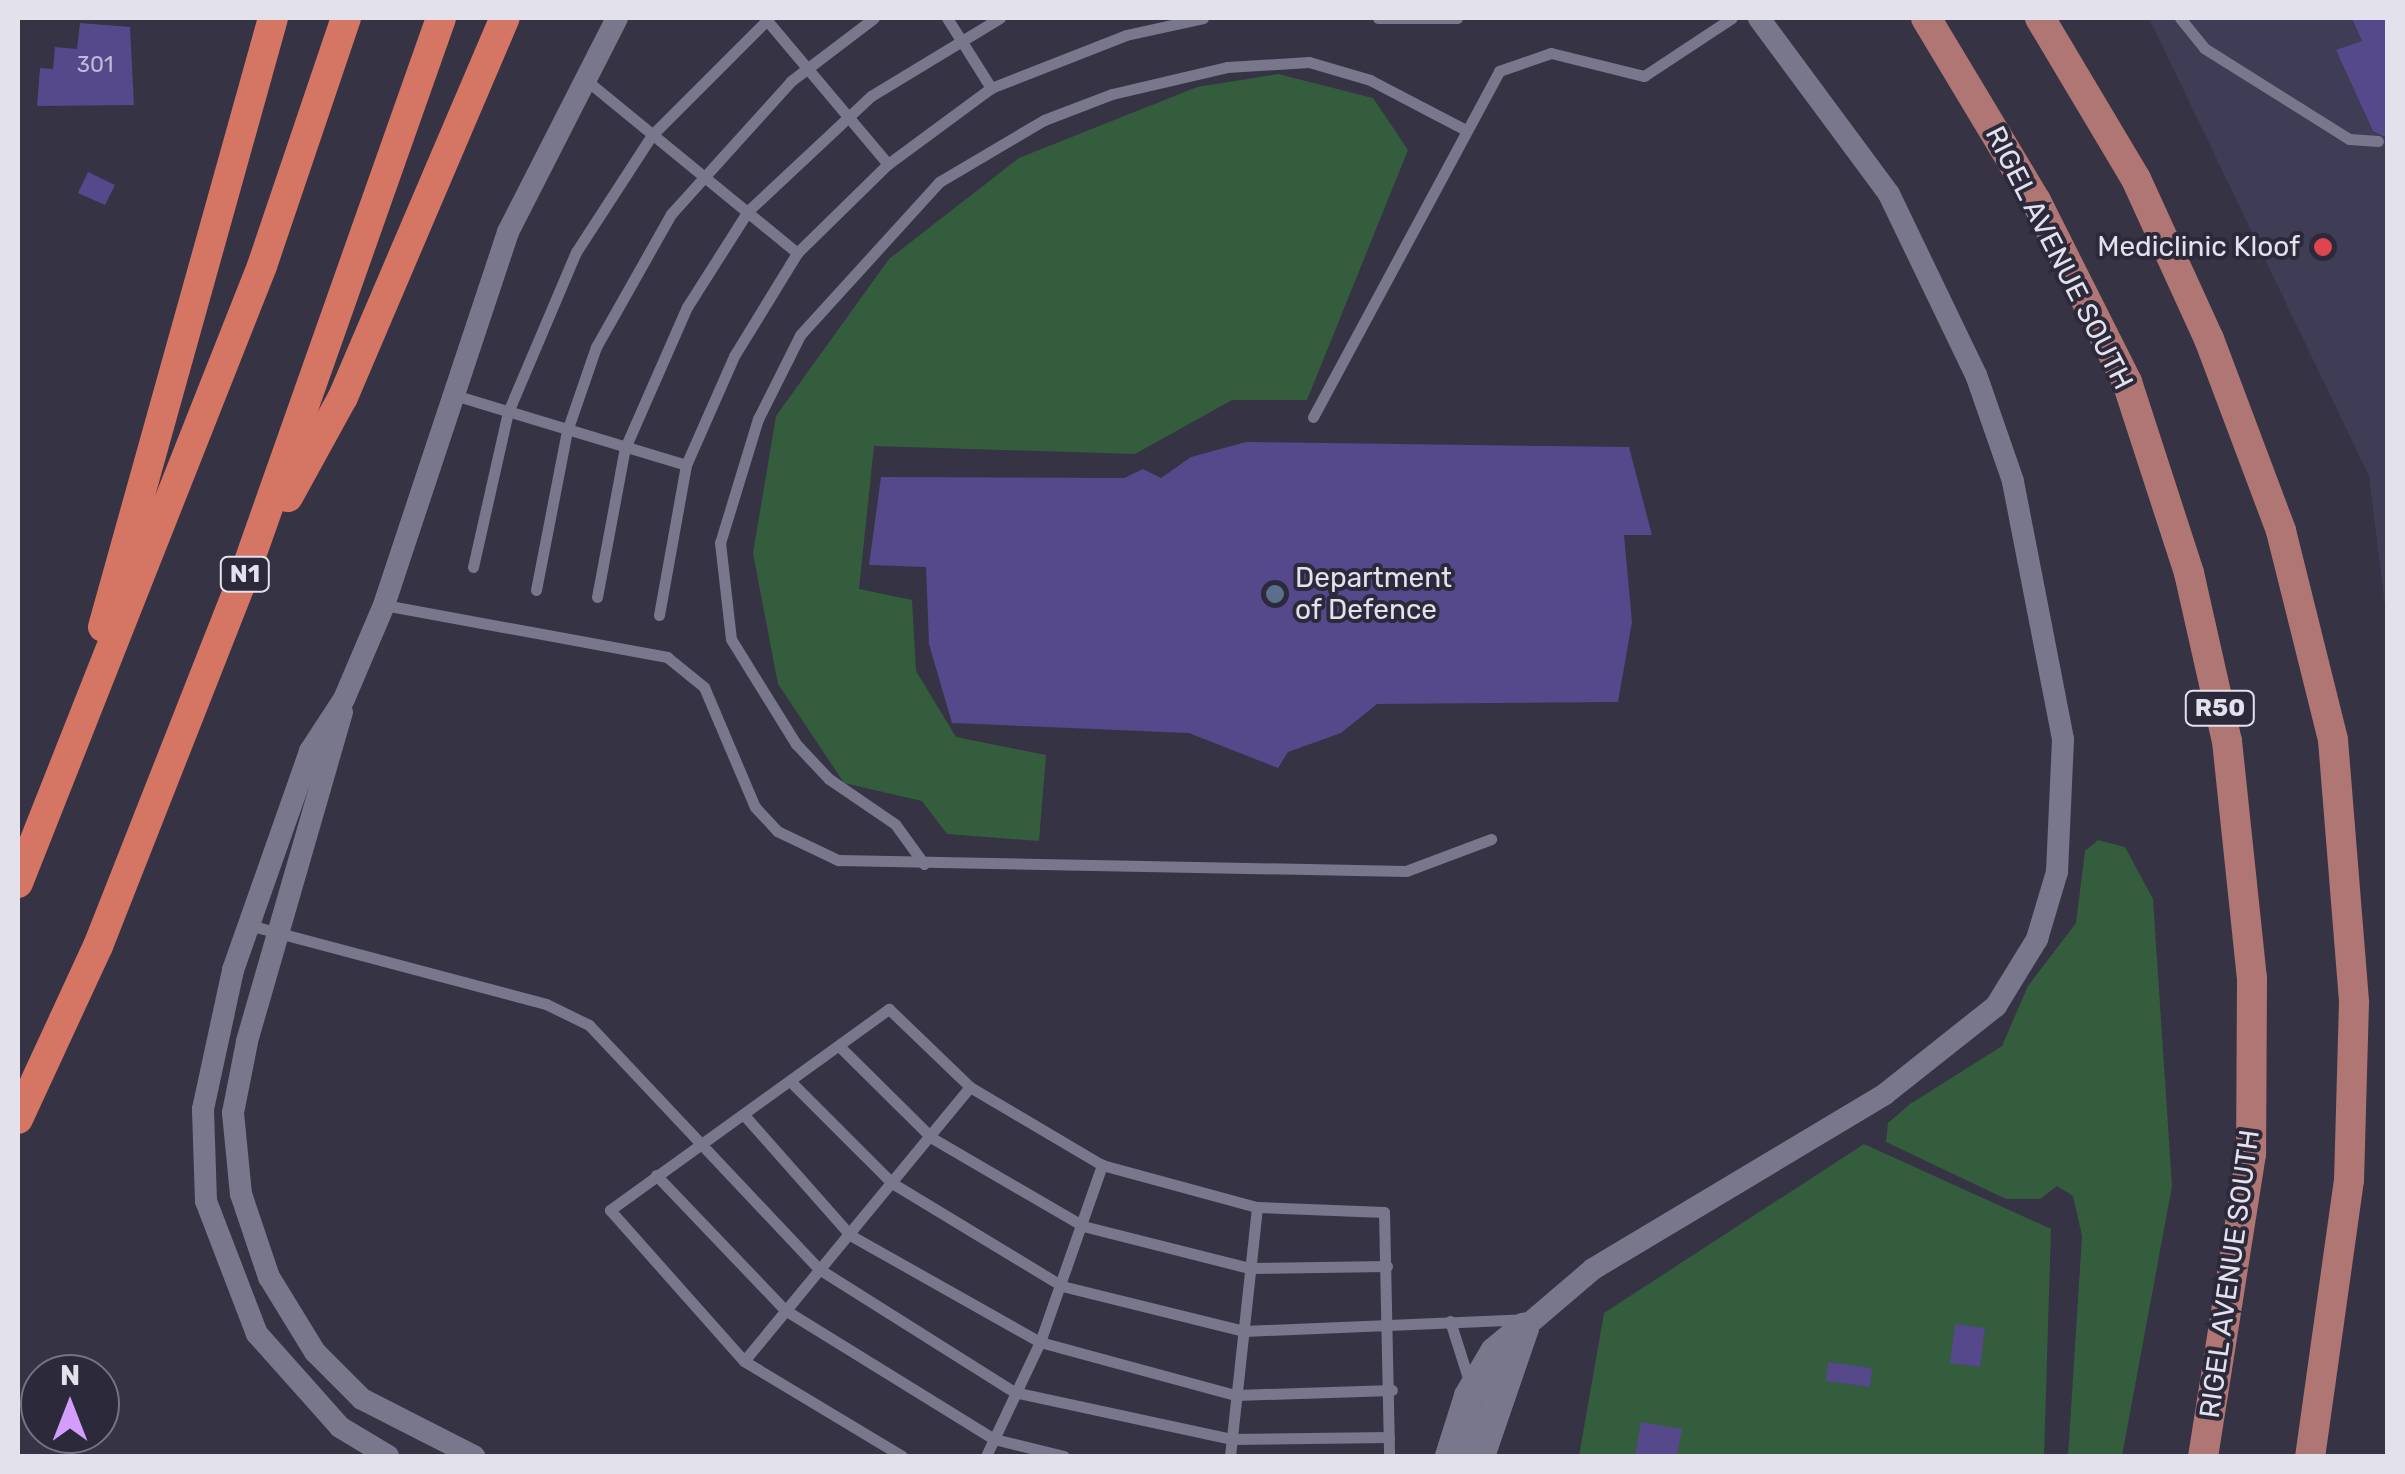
<!DOCTYPE html>
<style>
body{margin:0}
#map{position:relative;width:2405px;height:1474px;overflow:hidden;background:#363345;font-family:Rubik,sans-serif}
div>[style]{position:absolute}
.built>*{inset:0;background:#3f3c55}
.green>*{inset:0;background:#335d3d}
.building>*{inset:0;background:#55488b}
.service>*{height:11px;margin:-5.5px;padding:0 5.5px;transform-origin:5.5px;border-radius:5.5px;background:#79778c}
.minor>*{height:22px;margin:-11px;padding:0 11px;transform-origin:11px;border-radius:11px;background:#79778c}
.tertiary>*{height:30px;margin:-15px;padding:0 15px;transform-origin:15px;border-radius:15px;background:#79778c}
.primary>*{height:30px;margin:-15px;padding:0 15px;transform-origin:15px;border-radius:15px;background:#b07673}
.motorway>*{height:30px;margin:-15px;padding:0 15px;transform-origin:15px;border-radius:15px;background:#d57563}
.dots>*{width:28px;height:28px;translate:-50% -50%;box-sizing:border-box;border:5px solid #2c293b;border-radius:50%}
span{translate:-50% -50%;white-space:nowrap;text-align:center;line-height:1.15;-webkit-text-stroke:8px #2c293b;paint-order:stroke}
.number-label{font-size:22px;color:#bfbbd4}
.number-label span{-webkit-text-stroke-width:0}
.shield-label span{padding:2px 8px;background:#2c293b;border:2px solid;border-radius:8px;-webkit-text-stroke-width:0}
.shield-label{font-size:25px;color:#e2e1ec;font-weight:700}
.poi-label{font-size:28px;color:#e2e1ec}
.right{translate:-100% -50%;text-align:right}
.left{translate:0 -50%;text-align:left}
.street-label{font-size:28px;color:#e2e1ec}
.frame{position:absolute;inset:0;border:20px solid #e2e1ec;pointer-events:none}
.north{position:absolute;left:20px;top:1354px;width:100px;height:100px;box-sizing:border-box;background:#2c293b;border:2px solid #757382;border-radius:50%;rotate:0deg;font-size:28px;font-weight:700;line-height:40px;text-align:center;color:#e2e1ec}
.north::after{content:'';display:block;margin:auto;width:35px;height:45px;background:#d29dfd;clip-path:polygon(50% 0,100% 100%,50% 72%,0 100%)}
</style>
<div id="map">
<div class="built">
<div style="clip-path:polygon(2149px 18px,2387px 18px,2387px 623px,2369px 476px)"></div>
</div>
<div class="green">
<div style="clip-path:polygon(1278px 74px,1373px 98px,1408px 150px,1307px 400px,1232px 400px,1135px 454px,874px 446px,859px 589px,912px 600px,916px 671px,956px 737px,1046px 755px,1039px 841px,947px 834px,922px 801px,844px 783px,778px 684px,753px 553px,776px 416px,889px 259px,1019px 158px,1197px 87px)"></div>
<div style="clip-path:polygon(2098px 840px,2125px 847px,2153px 899px,2172px 1186px,2122px 1456px,2068px 1456px,2082px 1236px,2073px 1196px,2057px 1186px,2040px 1199px,2006px 1199px,1886px 1142px,1888px 1123px,1910px 1104px,2002px 1046px,2028px 986px,2076px 923px,2085px 851px)"></div>
<div style="clip-path:polygon(1864px 1144px,2051px 1229px,2044px 1456px,1579px 1456px,1604px 1313px)"></div>
</div>
<div class="building">
<div style="clip-path:polygon(2352px 18px,2388px 18px,2388px 162px,2387px 138px,2373px 131px,2336px 50px,2362px 41px)"></div>
<div style="clip-path:polygon(80px 23px,130px 27px,134px 105px,37px 106px,40px 68px,53px 69px,55px 47px,77px 49px)"></div>
<div style="clip-path:polygon(88px 172px,115px 185px,105px 205px,78px 193px)"></div>
<div style="clip-path:polygon(1246px 442px,1629px 447px,1652px 535px,1624px 535px,1632px 622px,1618px 702px,1377px 704px,1341px 733px,1288px 752px,1278px 768px,1189px 733px,952px 723px,929px 644px,926px 567px,869px 565px,881px 477px,1124px 478px,1143px 469px,1161px 478px,1191px 457px)"></div>
<div style="clip-path:polygon(1955px 1324px,1985px 1328px,1980px 1367px,1950px 1363px)"></div>
<div style="clip-path:polygon(1828px 1362px,1872px 1368px,1870px 1387px,1826px 1381px)"></div>
<div style="clip-path:polygon(1641px 1422px,1682px 1429px,1677px 1456px,1635px 1456px)"></div>
</div>
<div class="service">
<div style="left:765px;top:18px;width:191px;rotate:49.9deg"></div>
<div style="left:947px;top:18px;width:83px;rotate:57.8deg"></div>
<div style="left:1378px;top:18px;width:79px"></div>
<div style="left:2180px;top:18px;width:38px;rotate:51deg"></div>
<div style="left:2204px;top:48px;width:171px;rotate:32.1deg"></div>
<div style="left:2349px;top:139px;width:29px;rotate:4deg"></div>
<div style="left:586px;top:80px;width:273px;rotate:39.3deg"></div>
<div style="left:451px;top:394px;width:245px;rotate:16.8deg"></div>
<div style="left:1313px;top:417px;width:393px;rotate:-61.7deg"></div>
<div style="left:1499px;top:71px;width:55px;rotate:-19.1deg"></div>
<div style="left:1551px;top:53px;width:96px;rotate:13.9deg"></div>
<div style="left:1644px;top:76px;width:105px;rotate:-33.4deg"></div>
<div style="left:473px;top:567px;width:159px;rotate:-77.3deg"></div>
<div style="left:508px;top:412px;width:174px;rotate:-67deg"></div>
<div style="left:576px;top:252px;width:140px;rotate:-57deg"></div>
<div style="left:652px;top:135px;width:165px;rotate:-45deg"></div>
<div style="left:536px;top:590px;width:162px;rotate:-79deg"></div>
<div style="left:567px;top:431px;width:89px;rotate:-71deg"></div>
<div style="left:596px;top:347px;width:153px;rotate:-60.6deg"></div>
<div style="left:671px;top:214px;width:179px;rotate:-47.9deg"></div>
<div style="left:791px;top:81px;width:104px;rotate:-37.2deg"></div>
<div style="left:597px;top:597px;width:152px;rotate:-79.4deg"></div>
<div style="left:625px;top:448px;width:154px;rotate:-66.3deg"></div>
<div style="left:687px;top:307px;width:114px;rotate:-57.6deg"></div>
<div style="left:748px;top:211px;width:168px;rotate:-43.1deg"></div>
<div style="left:871px;top:96px;width:151px;rotate:-31.2deg"></div>
<div style="left:384px;top:605px;width:288px;rotate:10.4deg"></div>
<div style="left:667px;top:657px;width:48px;rotate:39deg"></div>
<div style="left:704px;top:687px;width:130px;rotate:67deg"></div>
<div style="left:755px;top:807px;width:33px;rotate:47deg"></div>
<div style="left:777px;top:831px;width:68px;rotate:25.4deg"></div>
<div style="left:838px;top:860px;width:568px;rotate:1.11deg"></div>
<div style="left:1406px;top:871px;width:91px;rotate:-20.6deg"></div>
<div style="left:659px;top:615px;width:152px;rotate:-79.8deg"></div>
<div style="left:686px;top:465px;width:119px;rotate:-66.2deg"></div>
<div style="left:734px;top:356px;width:121px;rotate:-58.5deg"></div>
<div style="left:797px;top:253px;width:127px;rotate:-44.4deg"></div>
<div style="left:888px;top:164px;width:128px;rotate:-36.4deg"></div>
<div style="left:991px;top:88px;width:145px;rotate:-21.4deg"></div>
<div style="left:1126px;top:35px;width:79px;rotate:-12.4deg"></div>
<div style="left:924px;top:864px;width:49px;rotate:-125.9deg"></div>
<div style="left:895px;top:824px;width:80px;rotate:-145.7deg"></div>
<div style="left:829px;top:779px;width:48px;rotate:-133.3deg"></div>
<div style="left:796px;top:744px;width:123px;rotate:-121.8deg"></div>
<div style="left:731px;top:639px;width:97px;rotate:-96.5deg"></div>
<div style="left:720px;top:543px;width:130px;rotate:-73deg"></div>
<div style="left:758px;top:419px;width:94px;rotate:-63.4deg"></div>
<div style="left:800px;top:335px;width:207px;rotate:-47.7deg"></div>
<div style="left:939px;top:182px;width:122px;rotate:-30.6deg"></div>
<div style="left:1044px;top:120px;width:73px;rotate:-20.9deg"></div>
<div style="left:1112px;top:94px;width:118px;rotate:-13.2deg"></div>
<div style="left:1227px;top:67px;width:82px;rotate:-3.5deg"></div>
<div style="left:1309px;top:62px;width:64px;rotate:16.4deg"></div>
<div style="left:1370px;top:80px;width:104px;rotate:27.6deg"></div>
<div style="left:249px;top:925px;width:307px;rotate:14.9deg"></div>
<div style="left:546px;top:1004px;width:48px;rotate:26deg"></div>
<div style="left:589px;top:1025px;width:335px;rotate:46.7deg"></div>
<div style="left:819px;top:1269px;width:231px;rotate:32.2deg"></div>
<div style="left:1014px;top:1392px;width:222px;rotate:12.2deg"></div>
<div style="left:1231px;top:1439px;width:158px;rotate:-0.7deg"></div>
<div style="left:840px;top:1047px;width:129px;rotate:44.7deg"></div>
<div style="left:932px;top:1138px;width:175px;rotate:30.2deg"></div>
<div style="left:1083px;top:1226px;width:171px;rotate:14.2deg"></div>
<div style="left:1249px;top:1268px;width:138px;rotate:-0.8deg"></div>
<div style="left:791px;top:1082px;width:143px;rotate:45deg"></div>
<div style="left:892px;top:1183px;width:199px;rotate:31.2deg"></div>
<div style="left:1062px;top:1286px;width:187px;rotate:13.9deg"></div>
<div style="left:1244px;top:1331px;width:281px;rotate:-2.4deg"></div>
<div style="left:744px;top:1115px;width:160px;rotate:48.5deg"></div>
<div style="left:850px;top:1235px;width:218px;rotate:29.4deg"></div>
<div style="left:1040px;top:1342px;width:202px;rotate:15.2deg"></div>
<div style="left:1235px;top:1395px;width:157px;rotate:-1.8deg"></div>
<div style="left:656px;top:1175px;width:187px;rotate:46.3deg"></div>
<div style="left:785px;top:1310px;width:246px;rotate:31.7deg"></div>
<div style="left:994px;top:1439px;width:72px;rotate:13.7deg"></div>
<div style="left:1450px;top:1321px;width:63px;rotate:72.4deg"></div>
<div style="left:744px;top:1361px;width:355px;rotate:-50.5deg"></div>
<div style="left:902px;top:1456px;width:184px;rotate:-149deg"></div>
<div style="left:744px;top:1361px;width:202px;rotate:-131.6deg"></div>
<div style="left:610px;top:1210px;width:344px;rotate:-35.8deg"></div>
<div style="left:889px;top:1009px;width:112px;rotate:43.9deg"></div>
<div style="left:970px;top:1087px;width:153px;rotate:30.6deg"></div>
<div style="left:1102px;top:1165px;width:161px;rotate:15.2deg"></div>
<div style="left:1257px;top:1207px;width:127px;rotate:2.3deg"></div>
<div style="left:1384px;top:1212px;width:244px;rotate:88.8deg"></div>
<div style="left:986px;top:1456px;width:126px;rotate:-64.7deg"></div>
<div style="left:1040px;top:1342px;width:188px;rotate:-70.7deg"></div>
<div style="left:1230px;top:1456px;width:250px;rotate:-83.8deg"></div>
</div>
<div class="minor">
<div style="left:342px;top:712px;width:343px;rotate:106.1deg"></div>
<div style="left:247px;top:1042px;width:72px;rotate:101.2deg"></div>
<div style="left:233px;top:1113px;width:81px;rotate:84.4deg"></div>
<div style="left:241px;top:1194px;width:88px;rotate:71.4deg"></div>
<div style="left:269px;top:1277px;width:88px;rotate:58.5deg"></div>
<div style="left:315px;top:1352px;width:66px;rotate:45deg"></div>
<div style="left:362px;top:1399px;width:126px;rotate:27deg"></div>
<div style="left:1524px;top:1328px;width:91px;rotate:-40.5deg"></div>
<div style="left:1593px;top:1269px;width:340px;rotate:-30.9deg"></div>
<div style="left:1885px;top:1094px;width:142px;rotate:-38.4deg"></div>
<div style="left:1996px;top:1006px;width:79px;rotate:-58.5deg"></div>
<div style="left:2037px;top:939px;width:70px;rotate:-73.4deg"></div>
<div style="left:2057px;top:872px;width:133px;rotate:-87.4deg"></div>
<div style="left:2063px;top:739px;width:263px;rotate:-101deg"></div>
<div style="left:2013px;top:481px;width:112px;rotate:-109.2deg"></div>
<div style="left:1976px;top:375px;width:201px;rotate:-115.7deg"></div>
<div style="left:1889px;top:194px;width:219px;rotate:-126.5deg"></div>
<div style="left:388px;top:1456px;width:56px;rotate:-148.9deg"></div>
<div style="left:340px;top:1427px;width:125px;rotate:-131.7deg"></div>
<div style="left:257px;top:1334px;width:142px;rotate:-111deg"></div>
<div style="left:206px;top:1201px;width:92px;rotate:-91.9deg"></div>
<div style="left:203px;top:1109px;width:142px;rotate:-77.8deg"></div>
<div style="left:233px;top:970px;width:232px;rotate:-70.6deg"></div>
<div style="left:310px;top:751px;width:62px;rotate:-56.8deg"></div>
<div style="left:344px;top:699px;width:102px;rotate:-66.9deg"></div>
<div style="left:384px;top:605px;width:393px;rotate:-71.6deg"></div>
<div style="left:508px;top:232px;width:240px;rotate:-63deg"></div>
</div>
<div class="tertiary">
<div style="left:1450px;top:1456px;width:63px;rotate:-72.4deg"></div>
<div style="left:1469px;top:1396px;width:51px;rotate:-59.4deg"></div>
<div style="left:1495px;top:1352px;width:38px;rotate:-40deg"></div>
<div style="left:1480px;top:1456px;width:135px;rotate:-71deg"></div>
</div>
<div class="primary">
<div style="left:1926px;top:18px;width:214px;rotate:59deg"></div>
<div style="left:2036px;top:201px;width:203px;rotate:63.3deg"></div>
<div style="left:2127px;top:382px;width:201px;rotate:72deg"></div>
<div style="left:2189px;top:573px;width:172px;rotate:77.3deg"></div>
<div style="left:2227px;top:741px;width:238px;rotate:84deg"></div>
<div style="left:2252px;top:978px;width:176px;rotate:90.3deg"></div>
<div style="left:2251px;top:1154px;width:306px;rotate:99deg"></div>
<div style="left:2040px;top:18px;width:187px;rotate:59.2deg"></div>
<div style="left:2136px;top:179px;width:176px;rotate:65.5deg"></div>
<div style="left:2209px;top:339px;width:205px;rotate:69.4deg"></div>
<div style="left:2281px;top:531px;width:215px;rotate:76deg"></div>
<div style="left:2333px;top:740px;width:263px;rotate:85.4deg"></div>
<div style="left:2354px;top:1002px;width:178px;rotate:91.6deg"></div>
<div style="left:2349px;top:1180px;width:279px;rotate:98deg"></div>
</div>
<div class="motorway">
<div style="left:288px;top:497px;width:114px;rotate:-61.2deg"></div>
<div style="left:343px;top:397px;width:412px;rotate:-66.9deg"></div>
<div style="left:103px;top:627px;width:632px;rotate:-74.4deg"></div>
<div style="left:18px;top:883px;width:663px;rotate:-68.42deg"></div>
<div style="left:262px;top:266px;width:262px;rotate:-71.3deg"></div>
<div style="left:18px;top:1119px;width:191px;rotate:-65.2deg"></div>
<div style="left:98px;top:946px;width:404px;rotate:-68.5deg"></div>
<div style="left:246px;top:570px;width:585px;rotate:-70.54deg"></div>
</div>
<div class="dots">
<div style="left:2323px;top:247px;background:#e0444e"></div>
<div style="left:1275px;top:594px;background:#5c6f8a"></div>
</div>
<div class="number-label">
<span style="left:95px;top:65px">301</span>
</div>
<div class="shield-label">
<span style="left:245px;top:574px">N1</span>
<span style="left:2220px;top:708px">R50</span>
</div>
<div class="poi-label">
<span class="right" style="left:2300px;top:247px">Mediclinic Kloof</span>
<span class="left" style="left:1295px;top:594px">Department<br>of Defence</span>
</div>
<div class="street-label">
<span style="left:2059px;top:258px;rotate:63deg">RIGEL AVENUE SOUTH</span>
<span style="left:2230px;top:1274px;rotate:-82deg">RIGEL AVENUE SOUTH</span>
</div>
<div class="frame"></div>
<div class="north">N</div>
</div>
